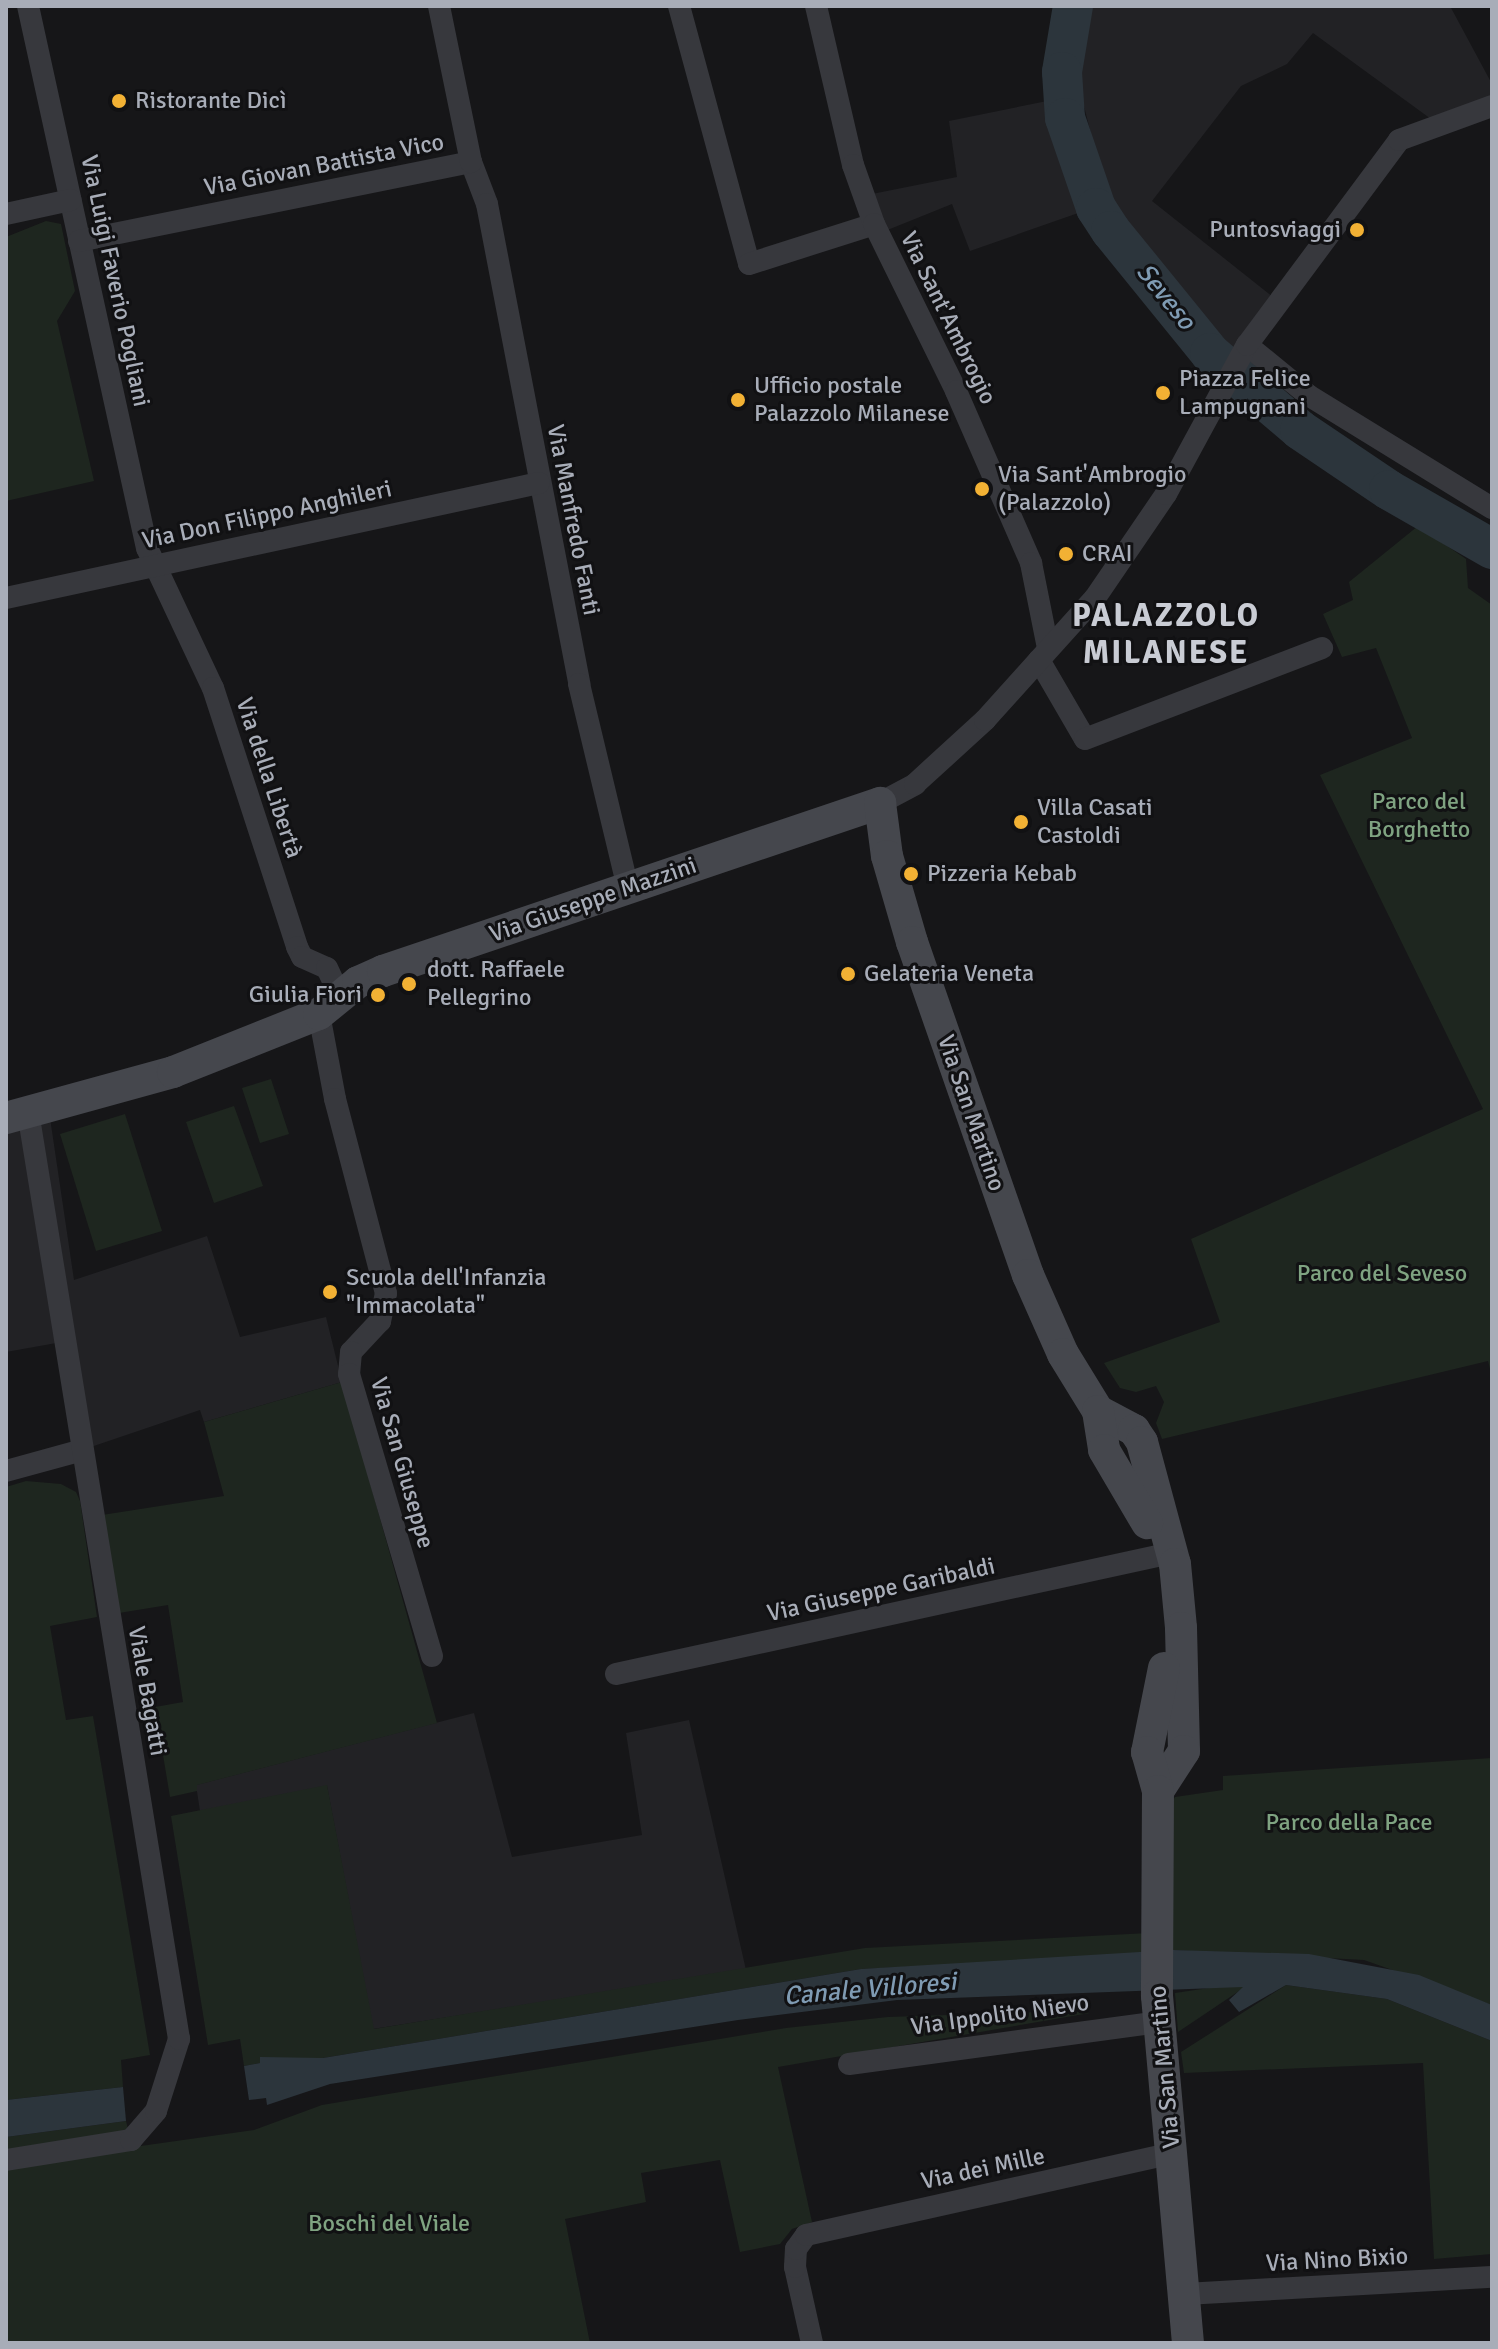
<!DOCTYPE html>
<meta charset="utf-8">
<style>
body{margin:0}
#map{position:relative;width:1498px;height:2349px;overflow:hidden;background:#161618;font-family:Signika,sans-serif}
div>[style]{position:absolute}
.built>*{inset:0;background:#222225}
.green>*{inset:0;background:#1e261f}
.water>*{inset:0;background:#2c353c}
.river>*{height:40px;margin:-20px;padding:0 20px;transform-origin:20px;border-radius:20px;background:#2c353c}
.street>*{height:22px;margin:-11px;padding:0 11px;transform-origin:11px;border-radius:11px;background:#37383d}
.secondary>*{height:32px;margin:-16px;padding:0 16px;transform-origin:16px;border-radius:16px;background:#45474d}
.dots>*{width:22px;height:22px;translate:-50% -50%;box-sizing:border-box;border:4px solid #111113;border-radius:50%}
span{translate:-50% -50%;white-space:nowrap;text-align:center;line-height:1.15;-webkit-text-stroke:6px #111113;paint-order:stroke}
.poi-label{font-size:24px;color:#a8adb8}
.left{translate:0 -50%;text-align:left}
.right{translate:-100% -50%;text-align:right}
.street-label{font-size:24px;color:#a8adb8}
.park-label{font-size:24px;color:#7fa381}
.water-label{font-size:26px;color:#7f9bb3;font-style:italic}
.district-label{font-size:32px;color:#c9ccd4;font-weight:700;letter-spacing:2px}
.frame{position:absolute;inset:0;border:8px solid #a8adb8;pointer-events:none}
</style>
<div id="map">
<div class="built">
<div style="clip-path:polygon(1089px 6px,1450px 6px,1492px 84px,1492px 99px,1431px 119px,1313px 33px,1287px 64px,1241px 86px,1152px 201px,1273px 297px,1233px 354px,1197px 317px,1116px 208px,1102px 178px,1079px 86px)"></div>
<div style="clip-path:polygon(1052px 100px,1084px 211px,970px 251px,952px 204px,885px 231px,872px 194px,957px 177px,949px 121px)"></div>
<div style="clip-path:polygon(49px 1111px,74px 1280px,207px 1236px,240px 1337px,326px 1317px,342px 1382px,204px 1422px,200px 1410px,79px 1451px,62px 1342px,6px 1352px,6px 1121px)"></div>
<div style="clip-path:polygon(474px 1713px,512px 1857px,642px 1835px,626px 1733px,689px 1720px,746px 1970px,373px 2029px,327px 1786px,200px 1811px,196px 1785px)"></div>
</div>
<div class="green">
<div style="clip-path:polygon(46px 221px,61px 224px,75px 291px,57px 321px,94px 481px,6px 501px,6px 237px)"></div>
<div style="clip-path:polygon(1418px 526px,1466px 559px,1468px 588px,1492px 605px,1492px 1377px,1488px 1361px,1162px 1439px,1156px 1423px,1164px 1402px,1156px 1386px,1136px 1392px,1120px 1388px,1104px 1363px,1220px 1322px,1191px 1239px,1483px 1109px,1320px 775px,1412px 738px,1376px 648px,1342px 657px,1323px 614px,1353px 600px,1349px 582px)"></div>
<div style="clip-path:polygon(271px 1079px,289px 1134px,260px 1143px,242px 1088px)"></div>
<div style="clip-path:polygon(234px 1106px,263px 1186px,214px 1203px,186px 1122px)"></div>
<div style="clip-path:polygon(125px 1114px,162px 1231px,96px 1251px,60px 1134px)"></div>
<div style="clip-path:polygon(342px 1382px,437px 1723px,197px 1785px,197px 1791px,170px 1797px,155px 1707px,183px 1702px,168px 1605px,119px 1613px,102px 1515px,224px 1496px,204px 1422px)"></div>
<div style="clip-path:polygon(26px 1481px,61px 1484px,76px 1492px,80px 1501px,97px 1617px,50px 1626px,66px 1720px,93px 1716px,150px 2055px,121px 2060px,123px 2087px,6px 2100px,6px 1487px)"></div>
<div style="clip-path:polygon(1492px 1758px,1492px 2005px,1364px 1960px,1173px 1950px,1169px 1806px,1175px 1797px,1223px 1790px,1223px 1776px)"></div>
<div style="clip-path:polygon(327px 1785px,374px 2029px,865px 1948px,1149px 1933px,1148px 1955px,861px 1969px,323px 2058px,261px 2058px,261px 2063px,244px 2066px,240px 2039px,208px 2045px,171px 1816px)"></div>
<div style="clip-path:polygon(1286px 1985px,1387px 1999px,1492px 2041px,1492px 2254px,1434px 2259px,1423px 2063px,1184px 2073px,1181px 2052px)"></div>
<div style="clip-path:polygon(1215px 1987px,1245px 1987px,1178px 2032px,1175px 1993px)"></div>
<div style="clip-path:polygon(1070px 2011px,1090px 2013px,778px 2067px,812px 2222px,792px 2229px,780px 2244px,740px 2252px,720px 2160px,641px 2173px,646px 2202px,565px 2219px,590px 2343px,6px 2343px,6px 2165px,254px 2130px,322px 2105px,786px 2028px,888px 2017px)"></div>
<div style="clip-path:polygon(126px 2121px,128px 2129px,119px 2135px,6px 2154px,6px 2137px)"></div>
</div>
<div class="water">
<div style="clip-path:polygon(1173px 1950px,1309px 1954px,1419px 1975px,1492px 2005px,1492px 2041px,1387px 1999px,1286px 1985px,1239px 2012px,1229px 2000px,1243px 1987px,897px 2000px,738px 2020px,330px 2084px,267px 2105px,266px 2098px,249px 2100px,244px 2066px,260px 2063px,260px 2057px,323px 2058px,861px 1969px)"></div>
<div style="clip-path:polygon(123px 2087px,126px 2121px,6px 2137px,6px 2100px)"></div>
</div>
<div class="river">
<div style="left:1073px;top:6px;width:67px;rotate:99.5deg"></div>
<div style="left:1062px;top:72px;width:46px;rotate:86.3deg"></div>
<div style="left:1065px;top:118px;width:95px;rotate:71deg"></div>
<div style="left:1096px;top:208px;width:27px;rotate:57deg"></div>
<div style="left:1111px;top:231px;width:157px;rotate:50.9deg"></div>
<div style="left:1210px;top:353px;width:118px;rotate:40.5deg"></div>
<div style="left:1300px;top:430px;width:107px;rotate:34deg"></div>
<div style="left:1389px;top:490px;width:119px;rotate:29.8deg"></div>
</div>
<div class="street">
<div style="left:28px;top:6px;width:555px;rotate:77.62deg"></div>
<div style="left:147px;top:548px;width:155px;rotate:64.8deg"></div>
<div style="left:213px;top:688px;width:272px;rotate:72deg"></div>
<div style="left:297px;top:947px;width:11px;rotate:63deg"></div>
<div style="left:302px;top:957px;width:27px;rotate:24deg"></div>
<div style="left:327px;top:968px;width:31px;rotate:65deg"></div>
<div style="left:679px;top:6px;width:267px;rotate:74.8deg"></div>
<div style="left:749px;top:264px;width:131px;rotate:-17.7deg"></div>
<div style="left:816px;top:6px;width:163px;rotate:76.9deg"></div>
<div style="left:853px;top:165px;width:63px;rotate:70.4deg"></div>
<div style="left:874px;top:224px;width:186px;rotate:63.8deg"></div>
<div style="left:956px;top:391px;width:188px;rotate:66.4deg"></div>
<div style="left:1031px;top:563px;width:87px;rotate:78.7deg"></div>
<div style="left:471px;top:162px;width:45px;rotate:69.1deg"></div>
<div style="left:487px;top:204px;width:489px;rotate:79.1deg"></div>
<div style="left:579px;top:684px;width:210px;rotate:76.5deg"></div>
<div style="left:6px;top:214px;width:66px;rotate:-12.3deg"></div>
<div style="left:79px;top:241px;width:400px;rotate:-11.4deg"></div>
<div style="left:471px;top:162px;width:159px;rotate:-101.6deg"></div>
<div style="left:1247px;top:345px;width:79px;rotate:39.3deg"></div>
<div style="left:1308px;top:395px;width:216px;rotate:31.6deg"></div>
<div style="left:6px;top:598px;width:545px;rotate:-12.18deg"></div>
<div style="left:1039px;top:660px;width:91px;rotate:59.8deg"></div>
<div style="left:1085px;top:739px;width:254px;rotate:-21deg"></div>
<div style="left:880px;top:803px;width:40px;rotate:-28deg"></div>
<div style="left:915px;top:784px;width:95px;rotate:-42.4deg"></div>
<div style="left:985px;top:720px;width:164px;rotate:-48deg"></div>
<div style="left:1095px;top:598px;width:126px;rotate:-55.7deg"></div>
<div style="left:1166px;top:494px;width:170px;rotate:-61.5deg"></div>
<div style="left:1247px;top:345px;width:255px;rotate:-53.4deg"></div>
<div style="left:1399px;top:140px;width:99px;rotate:-20.1deg"></div>
<div style="left:319px;top:1014px;width:86px;rotate:79.3deg"></div>
<div style="left:335px;top:1099px;width:201px;rotate:75.3deg"></div>
<div style="left:386px;top:1293px;width:29px;rotate:102deg"></div>
<div style="left:380px;top:1321px;width:42px;rotate:133.1deg"></div>
<div style="left:351px;top:1352px;width:22px;rotate:95deg"></div>
<div style="left:349px;top:1374px;width:294px;rotate:73.6deg"></div>
<div style="left:6px;top:1471px;width:76px;rotate:-15.3deg"></div>
<div style="left:616px;top:1674px;width:554px;rotate:-12.3deg"></div>
<div style="left:849px;top:2064px;width:314px;rotate:-7.7deg"></div>
<div style="left:6px;top:2160px;width:127px;rotate:-9.1deg"></div>
<div style="left:131px;top:2140px;width:38px;rotate:-49deg"></div>
<div style="left:156px;top:2111px;width:76px;rotate:-72.3deg"></div>
<div style="left:179px;top:2039px;width:939px;rotate:-99.25deg"></div>
<div style="left:1185px;top:2294px;width:307px;rotate:-3.2deg"></div>
<div style="left:812px;top:2343px;width:78px;rotate:-102.6deg"></div>
<div style="left:795px;top:2267px;width:18px;rotate:-87deg"></div>
<div style="left:796px;top:2249px;width:17px;rotate:-54deg"></div>
<div style="left:806px;top:2235px;width:375px;rotate:-12.6deg"></div>
</div>
<div class="secondary">
<div style="left:6px;top:1118px;width:173px;rotate:-15.4deg"></div>
<div style="left:173px;top:1072px;width:157px;rotate:-21.7deg"></div>
<div style="left:319px;top:1014px;width:50px;rotate:-39.4deg"></div>
<div style="left:358px;top:982px;width:27px;rotate:-24deg"></div>
<div style="left:383px;top:971px;width:525px;rotate:-18.68deg"></div>
<div style="left:880px;top:803px;width:53px;rotate:82.5deg"></div>
<div style="left:887px;top:856px;width:90px;rotate:73.8deg"></div>
<div style="left:912px;top:942px;width:353px;rotate:70.8deg"></div>
<div style="left:1028px;top:1275px;width:86px;rotate:66.1deg"></div>
<div style="left:1063px;top:1354px;width:67px;rotate:58.4deg"></div>
<div style="left:1098px;top:1411px;width:41px;rotate:27.8deg"></div>
<div style="left:1134px;top:1430px;width:14px;rotate:56deg"></div>
<div style="left:1142px;top:1442px;width:126px;rotate:74.9deg"></div>
<div style="left:1175px;top:1564px;width:64px;rotate:84.6deg"></div>
<div style="left:1181px;top:1628px;width:123px;rotate:88.6deg"></div>
<div style="left:1184px;top:1751px;width:48px;rotate:123deg"></div>
<div style="left:1098px;top:1411px;width:39px;rotate:81deg"></div>
<div style="left:1104px;top:1450px;width:85px;rotate:59.5deg"></div>
<div style="left:1164px;top:1668px;width:86px;rotate:101.4deg"></div>
<div style="left:1147px;top:1752px;width:41px;rotate:74.2deg"></div>
<div style="left:1158px;top:1791px;width:205px;rotate:90.3deg"></div>
<div style="left:1157px;top:1996px;width:348px;rotate:84.9deg"></div>
</div>
<div class="dots">
<div style="left:119px;top:101px;background:#f2b134"></div>
<div style="left:1357px;top:230px;background:#f2b134"></div>
<div style="left:1163px;top:393px;background:#f2b134"></div>
<div style="left:738px;top:400px;background:#f2b134"></div>
<div style="left:982px;top:489px;background:#f2b134"></div>
<div style="left:1066px;top:554px;background:#f2b134"></div>
<div style="left:1021px;top:822px;background:#f2b134"></div>
<div style="left:911px;top:874px;background:#f2b134"></div>
<div style="left:848px;top:974px;background:#f2b134"></div>
<div style="left:409px;top:984px;background:#f2b134"></div>
<div style="left:378px;top:995px;background:#f2b134"></div>
<div style="left:330px;top:1292px;background:#f2b134"></div>
</div>
<div class="poi-label">
<span class="left" style="left:135px;top:101px">Ristorante Dicì</span>
<span class="right" style="left:1341px;top:230px">Puntosviaggi</span>
<span class="left" style="left:1179px;top:393px">Piazza Felice<br>Lampugnani</span>
<span class="left" style="left:754px;top:400px">Ufficio postale<br>Palazzolo Milanese</span>
<span class="left" style="left:998px;top:489px">Via Sant'Ambrogio<br>(Palazzolo)</span>
<span class="left" style="left:1082px;top:554px">CRAI</span>
<span class="left" style="left:1037px;top:822px">Villa Casati<br>Castoldi</span>
<span class="left" style="left:927px;top:874px">Pizzeria Kebab</span>
<span class="left" style="left:427px;top:984px">dott. Raffaele<br>Pellegrino</span>
<span class="left" style="left:864px;top:974px">Gelateria Veneta</span>
<span class="right" style="left:362px;top:995px">Giulia Fiori</span>
<span class="left" style="left:346px;top:1292px">Scuola dell'Infanzia<br>"Immacolata"</span>
</div>
<div class="street-label">
<span style="left:324px;top:165px;rotate:-11deg">Via Giovan Battista Vico</span>
<span style="left:115px;top:281px;rotate:78deg">Via Luigi Faverio Pogliani</span>
<span style="left:948px;top:318px;rotate:64deg">Via Sant'Ambrogio</span>
<span style="left:267px;top:515px;rotate:-12deg">Via Don Filippo Anghileri</span>
<span style="left:573px;top:520px;rotate:79deg">Via Manfredo Fanti</span>
<span style="left:269px;top:778px;rotate:72deg">Via della Libertà</span>
<span style="left:593px;top:900px;rotate:-19deg">Via Giuseppe Mazzini</span>
<span style="left:971px;top:1113px;rotate:71deg">Via San Martino</span>
<span style="left:402px;top:1463px;rotate:74deg">Via San Giuseppe</span>
<span style="left:881px;top:1590px;rotate:-12deg">Via Giuseppe Garibaldi</span>
<span style="left:147px;top:1691px;rotate:80deg">Viale Bagatti</span>
<span style="left:1000px;top:2015px;rotate:-8deg">Via Ippolito Nievo</span>
<span style="left:1165px;top:2067px;rotate:-95deg">Via San Martino</span>
<span style="left:983px;top:2169px;rotate:-12deg">Via dei Mille</span>
<span style="left:1337px;top:2260px;rotate:-3deg">Via Nino Bixio</span>
</div>
<div class="park-label">
<span style="left:1419px;top:816px">Parco del<br>Borghetto</span>
<span style="left:1382px;top:1274px">Parco del Seveso</span>
<span style="left:1349px;top:1823px">Parco della Pace</span>
<span style="left:389px;top:2224px">Boschi del Viale</span>
</div>
<div class="water-label">
<span style="left:1165px;top:297px;rotate:51deg">Seveso</span>
<span style="left:870px;top:1990px;rotate:-5deg">Canale Villoresi</span>
</div>
<div class="district-label">
<span style="left:1166px;top:635px">PALAZZOLO<br>MILANESE</span>
</div>
<div class="frame"></div>
</div>
